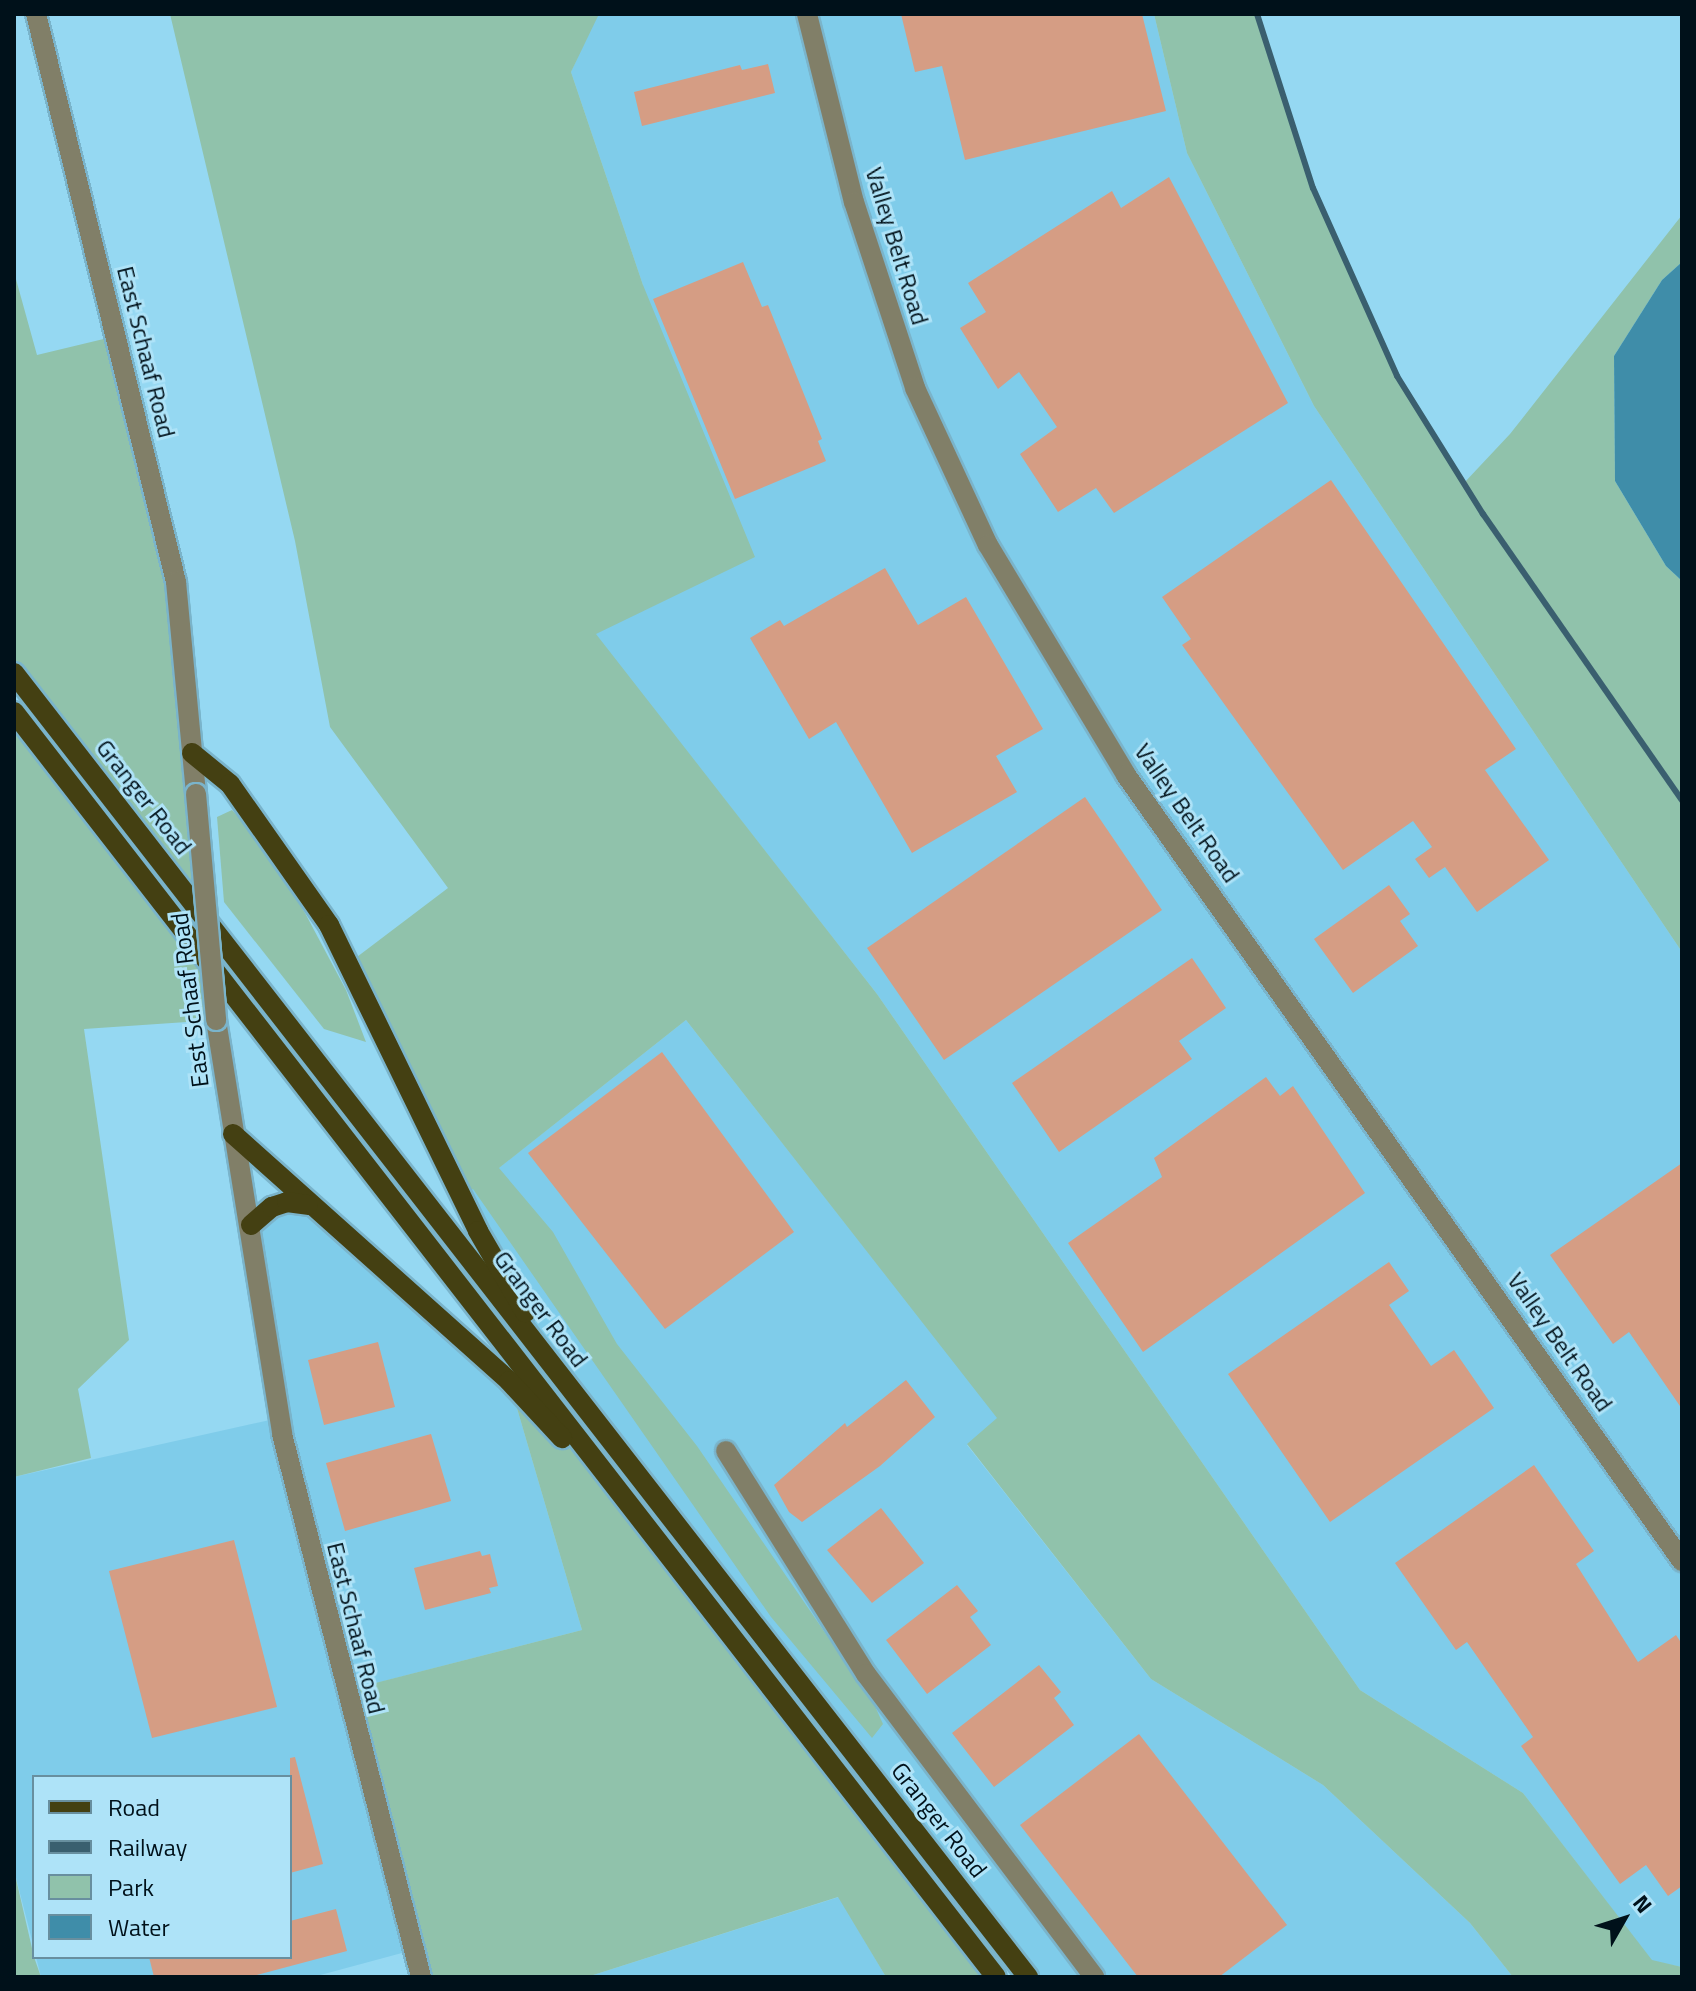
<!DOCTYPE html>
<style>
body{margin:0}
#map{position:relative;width:1696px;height:1991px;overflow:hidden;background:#95d8f2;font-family:"Titillium Web",sans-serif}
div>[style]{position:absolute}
.built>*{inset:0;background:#7fccea}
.green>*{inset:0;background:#90c2ab}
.water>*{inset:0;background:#3f8da9}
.building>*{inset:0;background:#d59d84}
.roads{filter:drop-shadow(2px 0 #7ab4cb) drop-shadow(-2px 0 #7ab4cb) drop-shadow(0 2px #7ab4cb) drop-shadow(0 -2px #7ab4cb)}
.minor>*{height:20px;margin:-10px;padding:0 10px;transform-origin:10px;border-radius:10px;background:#817f68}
.major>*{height:20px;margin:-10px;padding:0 10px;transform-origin:10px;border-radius:10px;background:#444012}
.rail>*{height:6px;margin:-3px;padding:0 3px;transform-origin:3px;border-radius:3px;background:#3a5f6f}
.bridges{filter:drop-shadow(2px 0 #7ab4cb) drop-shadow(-2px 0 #7ab4cb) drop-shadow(0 2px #7ab4cb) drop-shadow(0 -2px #7ab4cb)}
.minor-bridge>*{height:20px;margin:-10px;padding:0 10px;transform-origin:10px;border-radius:10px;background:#817f68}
span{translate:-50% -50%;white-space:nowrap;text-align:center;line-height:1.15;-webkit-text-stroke:6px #aee3f8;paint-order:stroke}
.street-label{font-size:24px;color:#00111a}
.frame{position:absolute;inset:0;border:16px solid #00111a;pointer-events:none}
.legend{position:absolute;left:32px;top:1775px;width:260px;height:184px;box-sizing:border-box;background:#aee3f8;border:2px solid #688f9f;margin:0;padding:10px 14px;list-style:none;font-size:24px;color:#00111a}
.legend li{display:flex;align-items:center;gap:16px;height:40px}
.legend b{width:40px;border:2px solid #688f9f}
.north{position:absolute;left:1584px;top:1879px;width:80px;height:80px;-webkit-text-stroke:6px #aee3f8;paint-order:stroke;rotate:51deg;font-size:22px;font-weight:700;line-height:32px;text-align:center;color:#00111a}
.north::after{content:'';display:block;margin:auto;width:28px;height:36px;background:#00111a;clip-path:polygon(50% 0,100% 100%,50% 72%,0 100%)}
</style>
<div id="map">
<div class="built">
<div style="clip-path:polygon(597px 14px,1154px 14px,1187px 153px,1314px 406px,1682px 952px,1682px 1967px,1652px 1961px,1523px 1793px,1360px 1690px,877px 994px,595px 634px,643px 285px,571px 72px)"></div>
<div style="clip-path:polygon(686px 1020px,998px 1418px,967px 1445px,1151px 1679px,1323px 1785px,1470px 1923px,1513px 1977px,1028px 1977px,574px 1395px,462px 1197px)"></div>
<div style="clip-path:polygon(308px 1205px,509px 1381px,582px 1630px,345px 1691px,413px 1950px,313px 1977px,41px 1977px,36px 1957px,290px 1957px,290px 1777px,34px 1777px,34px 1948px,14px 1870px,14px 1477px,279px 1418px,251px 1225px,261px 1216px)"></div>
<div style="clip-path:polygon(839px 1897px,886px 1977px,587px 1977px)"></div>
</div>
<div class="green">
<div style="clip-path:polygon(170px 14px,599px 14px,571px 72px,643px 285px,755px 557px,596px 634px,877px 994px,1360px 1690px,1523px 1793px,1652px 1960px,1682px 1967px,1682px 1977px,1513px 1977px,1470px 1923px,1323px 1785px,1151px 1679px,967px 1444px,997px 1418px,686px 1020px,499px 1168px,553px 1232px,617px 1344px,697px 1446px,874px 1704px,883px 1724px,872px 1738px,771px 1617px,473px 1189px,462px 1197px,349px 963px,448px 888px,330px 727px,295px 541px)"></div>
<div style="clip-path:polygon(1154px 14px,1257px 14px,1313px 189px,1397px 376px,1464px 483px,1510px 434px,1682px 215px,1682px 262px,1662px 280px,1614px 356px,1615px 481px,1666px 566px,1682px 581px,1682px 952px,1314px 406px,1187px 153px)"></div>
<div style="clip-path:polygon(14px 272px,37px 355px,116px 336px,176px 582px,206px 919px,14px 673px)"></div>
<div style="clip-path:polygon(14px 713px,210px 961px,216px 1020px,84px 1029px,129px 1340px,78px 1389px,91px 1458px,14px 1477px)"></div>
<div style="clip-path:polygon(232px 810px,256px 834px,305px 913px,346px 990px,366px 1042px,324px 1029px,224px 902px,217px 817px)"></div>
<div style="clip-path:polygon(509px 1381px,688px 1581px,996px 1977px,886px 1977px,838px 1897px,587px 1977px,421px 1977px,344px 1691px,582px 1630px)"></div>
<div style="clip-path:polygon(14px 1870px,34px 1957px,41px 1977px,14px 1977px)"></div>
</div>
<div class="water">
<div style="clip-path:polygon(1682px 262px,1682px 581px,1666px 566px,1615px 481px,1614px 356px,1662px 280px)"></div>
</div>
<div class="building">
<div style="clip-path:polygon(901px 14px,1142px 14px,1166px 111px,965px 160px,942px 66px,915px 72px)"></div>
<div style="clip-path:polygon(768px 64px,775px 93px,642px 126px,634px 92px,740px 65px,742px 70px)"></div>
<div style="clip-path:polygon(1169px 177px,1288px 403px,1114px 513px,1096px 488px,1058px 512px,1020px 454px,1057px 427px,1019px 372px,998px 389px,960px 328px,986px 312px,968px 283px,1112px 191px,1121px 208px)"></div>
<div style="clip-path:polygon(743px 262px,762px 307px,768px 305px,822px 439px,818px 441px,826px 461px,735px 499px,653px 299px)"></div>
<div style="clip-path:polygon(1331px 480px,1516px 749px,1485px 770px,1549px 860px,1477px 912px,1445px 867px,1429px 878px,1415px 859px,1432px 847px,1413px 821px,1343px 870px,1182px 645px,1191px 639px,1162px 597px)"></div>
<div style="clip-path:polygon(885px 568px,918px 625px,966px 597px,1043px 729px,996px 756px,1017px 792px,912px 853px,836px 722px,809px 739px,750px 638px,780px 620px,784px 626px)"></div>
<div style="clip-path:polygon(1085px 797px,1162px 910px,944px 1060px,867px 948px)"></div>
<div style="clip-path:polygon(1389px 885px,1410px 914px,1400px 921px,1418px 946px,1353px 993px,1314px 939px)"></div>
<div style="clip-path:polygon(1192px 958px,1226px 1008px,1179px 1041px,1192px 1059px,1059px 1152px,1012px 1083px)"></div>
<div style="clip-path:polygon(662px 1052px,794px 1232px,665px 1329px,528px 1153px)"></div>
<div style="clip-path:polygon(1266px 1077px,1280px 1096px,1293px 1086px,1365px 1193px,1143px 1352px,1068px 1243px,1162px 1177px,1154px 1158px)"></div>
<div style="clip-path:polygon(1682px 1163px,1682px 1409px,1629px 1332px,1613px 1344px,1550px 1255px)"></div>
<div style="clip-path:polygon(1389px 1262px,1409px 1291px,1389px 1305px,1431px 1366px,1454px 1350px,1494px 1408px,1330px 1522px,1228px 1374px)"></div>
<div style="clip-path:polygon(378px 1342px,395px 1407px,324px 1425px,308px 1360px)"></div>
<div style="clip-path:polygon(906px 1380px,935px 1417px,880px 1466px,802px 1522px,789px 1512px,774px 1485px,845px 1423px,847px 1427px)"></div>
<div style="clip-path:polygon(431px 1434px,451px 1501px,345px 1531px,326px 1463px)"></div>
<div style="clip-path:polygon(1534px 1465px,1594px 1551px,1576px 1564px,1638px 1662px,1676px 1635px,1682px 1644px,1682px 1886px,1668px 1896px,1646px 1865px,1620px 1884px,1521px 1746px,1533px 1737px,1467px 1642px,1456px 1650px,1395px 1563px)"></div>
<div style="clip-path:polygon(881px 1508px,924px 1563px,872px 1603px,827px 1550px)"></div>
<div style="clip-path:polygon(234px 1540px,277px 1707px,152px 1738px,109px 1571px)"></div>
<div style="clip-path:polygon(480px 1551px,482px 1556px,490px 1554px,498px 1586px,489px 1588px,491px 1593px,425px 1610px,414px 1568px)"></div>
<div style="clip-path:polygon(957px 1585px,978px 1611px,970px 1617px,991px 1645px,927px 1694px,886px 1640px)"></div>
<div style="clip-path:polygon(1039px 1665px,1061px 1692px,1054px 1698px,1074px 1725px,994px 1787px,952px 1733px)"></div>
<div style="clip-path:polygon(1139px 1734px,1287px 1925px,1219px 1977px,1138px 1977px,1020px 1825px)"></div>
<div style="clip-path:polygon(295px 1757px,323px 1864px,290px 1873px,290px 1758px)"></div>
<div style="clip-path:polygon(336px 1909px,347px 1951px,249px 1977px,154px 1977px,149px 1957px,290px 1957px,290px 1921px)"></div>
</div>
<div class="roads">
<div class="minor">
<div style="left:36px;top:14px;width:585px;rotate:76.15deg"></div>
<div style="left:176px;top:582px;width:213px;rotate:84.6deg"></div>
<div style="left:807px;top:14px;width:194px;rotate:76deg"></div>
<div style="left:854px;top:202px;width:196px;rotate:71.8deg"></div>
<div style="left:915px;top:388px;width:173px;rotate:65.1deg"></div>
<div style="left:988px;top:545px;width:268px;rotate:59deg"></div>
<div style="left:1126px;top:775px;width:963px;rotate:54.73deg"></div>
<div style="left:216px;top:1020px;width:419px;rotate:80.9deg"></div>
<div style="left:282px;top:1434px;width:561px;rotate:75.64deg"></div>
<div style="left:726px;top:1451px;width:263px;rotate:57.9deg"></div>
<div style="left:866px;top:1674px;width:379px;rotate:53deg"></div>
</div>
<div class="major">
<div style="left:14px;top:673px;width:1652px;rotate:52.13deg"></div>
<div style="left:14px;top:712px;width:1601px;rotate:52.18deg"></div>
<div style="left:192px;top:753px;width:49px;rotate:39.2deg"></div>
<div style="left:230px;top:784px;width:172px;rotate:54.9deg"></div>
<div style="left:329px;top:925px;width:340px;rotate:64deg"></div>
<div style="left:478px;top:1231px;width:94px;rotate:59.9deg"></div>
<div style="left:233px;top:1134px;width:370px;rotate:41.8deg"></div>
<div style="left:509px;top:1381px;width:78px;rotate:47.1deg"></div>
<div style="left:251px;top:1225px;width:28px;rotate:-41deg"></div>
<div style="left:272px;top:1207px;width:16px;rotate:-18deg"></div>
<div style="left:287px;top:1202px;width:21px;rotate:8deg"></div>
</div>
</div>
<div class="rail">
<div style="left:1257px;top:14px;width:183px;rotate:72.2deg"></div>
<div style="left:1313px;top:188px;width:206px;rotate:65.9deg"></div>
<div style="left:1397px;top:376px;width:163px;rotate:58.1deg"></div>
<div style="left:1483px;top:514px;width:348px;rotate:55.2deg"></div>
</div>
<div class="bridges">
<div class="minor-bridge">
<div style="left:196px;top:794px;width:227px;rotate:84.9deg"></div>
</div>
</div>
<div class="street-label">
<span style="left:897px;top:246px;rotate:73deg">Valley Belt Road</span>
<span style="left:146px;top:352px;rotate:76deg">East Schaaf Road</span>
<span style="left:144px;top:797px;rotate:52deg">Granger Road</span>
<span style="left:1187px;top:813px;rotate:55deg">Valley Belt Road</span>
<span style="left:190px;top:1000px;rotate:-97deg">East Schaaf Road</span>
<span style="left:541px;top:1309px;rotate:53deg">Granger Road</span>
<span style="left:1560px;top:1342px;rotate:55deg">Valley Belt Road</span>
<span style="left:356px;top:1628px;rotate:76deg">East Schaaf Road</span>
<span style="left:939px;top:1820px;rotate:52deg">Granger Road</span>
</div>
<div class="frame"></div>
<ul class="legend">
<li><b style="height:10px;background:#444012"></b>Road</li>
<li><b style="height:10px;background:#3a5f6f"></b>Railway</li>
<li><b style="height:22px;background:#90c2ab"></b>Park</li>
<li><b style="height:22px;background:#3f8da9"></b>Water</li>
</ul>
<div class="north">N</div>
</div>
